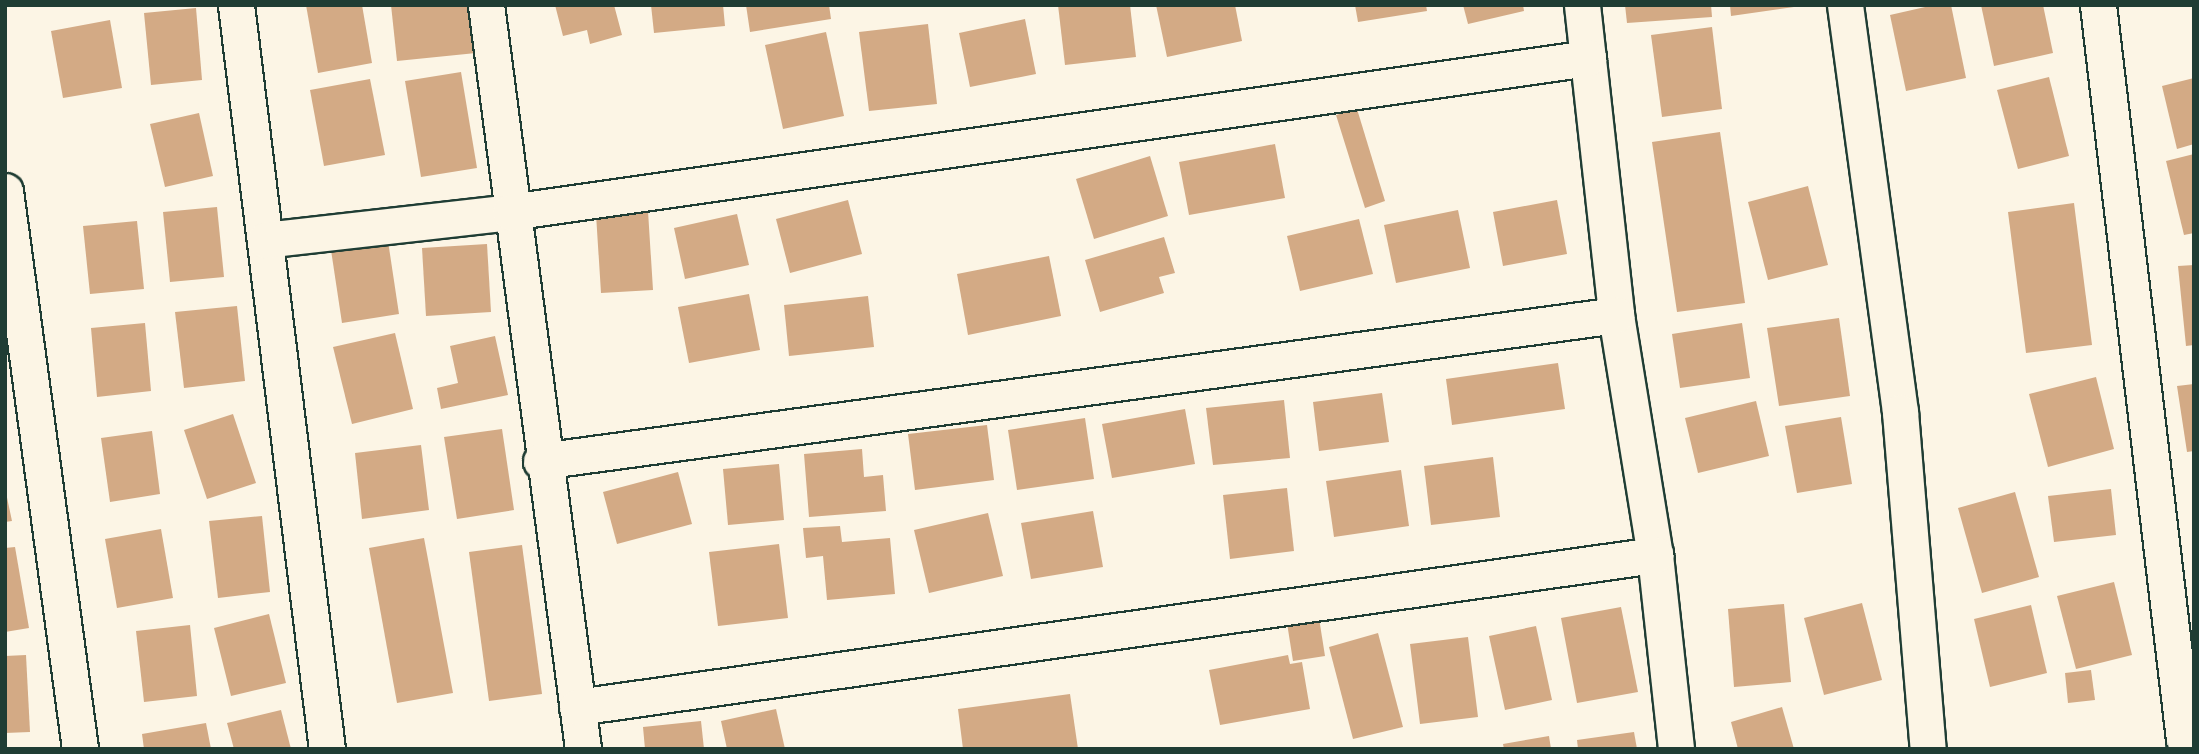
<!DOCTYPE html>
<style>
body{margin:0}
#map{position:relative;width:2199px;height:754px;overflow:hidden;background:#fcf5e5;font-family:Caveat,sans-serif}
div>[style]{position:absolute}
.building>*{inset:0;background:#d3aa85}
.roads{filter:drop-shadow(2px 0 #1f3d34) drop-shadow(-2px 0 #1f3d34) drop-shadow(0 2px #1f3d34) drop-shadow(0 -2px #1f3d34)}
.minor>*{height:35px;margin:-17.5px;padding:0 17.5px;transform-origin:17.5px;border-radius:17.5px;background:#fcf5e5}
span{translate:-50% -50%;white-space:nowrap;text-align:center;line-height:1.15;-webkit-text-stroke:5px #fcf5e5;paint-order:stroke}
.frame{position:absolute;inset:0;border:7px solid #1f3d34;pointer-events:none}
</style>
<div id="map">
<div class="building">
<div style="clip-path:polygon(306px 5px,362px 5px,372px 63px,318px 73px)"></div>
<div style="clip-path:polygon(391px 5px,471px 5px,476px 53px,397px 61px)"></div>
<div style="clip-path:polygon(555px 5px,614px 5px,622px 35px,590px 44px,587px 30px,563px 36px)"></div>
<div style="clip-path:polygon(651px 5px,723px 5px,725px 26px,654px 33px)"></div>
<div style="clip-path:polygon(746px 5px,829px 5px,831px 19px,750px 32px)"></div>
<div style="clip-path:polygon(1058px 5px,1130px 5px,1136px 57px,1065px 65px)"></div>
<div style="clip-path:polygon(1156px 5px,1235px 5px,1242px 41px,1167px 57px)"></div>
<div style="clip-path:polygon(1355px 5px,1426px 5px,1427px 11px,1358px 22px)"></div>
<div style="clip-path:polygon(1463px 5px,1523px 5px,1524px 11px,1468px 24px)"></div>
<div style="clip-path:polygon(1625px 5px,1711px 5px,1712px 17px,1627px 23px)"></div>
<div style="clip-path:polygon(1730px 5px,1794px 5px,1794px 7px,1731px 16px)"></div>
<div style="clip-path:polygon(1934px 5px,1951px 5px,1966px 78px,1906px 91px,1890px 15px)"></div>
<div style="clip-path:polygon(1981px 5px,2043px 5px,2053px 53px,1994px 66px)"></div>
<div style="clip-path:polygon(196px 8px,202px 80px,151px 85px,144px 13px)"></div>
<div style="clip-path:polygon(1025px 19px,1036px 74px,970px 87px,959px 33px)"></div>
<div style="clip-path:polygon(110px 20px,122px 88px,63px 98px,51px 31px)"></div>
<div style="clip-path:polygon(928px 24px,937px 104px,869px 111px,859px 32px)"></div>
<div style="clip-path:polygon(1712px 27px,1722px 109px,1662px 117px,1651px 35px)"></div>
<div style="clip-path:polygon(826px 32px,844px 116px,783px 129px,765px 45px)"></div>
<div style="clip-path:polygon(461px 72px,477px 168px,421px 177px,405px 81px)"></div>
<div style="clip-path:polygon(2049px 77px,2069px 156px,2018px 169px,1997px 90px)"></div>
<div style="clip-path:polygon(2194px 78px,2194px 144px,2177px 149px,2162px 86px)"></div>
<div style="clip-path:polygon(370px 79px,385px 155px,324px 166px,310px 90px)"></div>
<div style="clip-path:polygon(1357px 109px,1385px 201px,1365px 208px,1336px 115px)"></div>
<div style="clip-path:polygon(199px 113px,213px 176px,165px 187px,150px 124px)"></div>
<div style="clip-path:polygon(1720px 132px,1745px 303px,1677px 312px,1652px 142px)"></div>
<div style="clip-path:polygon(1275px 144px,1285px 198px,1189px 215px,1179px 162px)"></div>
<div style="clip-path:polygon(2194px 154px,2194px 233px,2184px 235px,2166px 161px)"></div>
<div style="clip-path:polygon(1150px 156px,1168px 216px,1094px 239px,1076px 179px)"></div>
<div style="clip-path:polygon(1808px 186px,1828px 265px,1768px 280px,1748px 202px)"></div>
<div style="clip-path:polygon(848px 200px,862px 254px,790px 273px,776px 219px)"></div>
<div style="clip-path:polygon(1557px 200px,1567px 254px,1503px 266px,1493px 212px)"></div>
<div style="clip-path:polygon(2074px 203px,2092px 345px,2026px 353px,2008px 212px)"></div>
<div style="clip-path:polygon(217px 207px,224px 277px,170px 282px,163px 212px)"></div>
<div style="clip-path:polygon(1458px 210px,1470px 268px,1396px 283px,1384px 225px)"></div>
<div style="clip-path:polygon(648px 211px,653px 290px,601px 293px,596px 214px)"></div>
<div style="clip-path:polygon(737px 214px,749px 265px,685px 279px,674px 228px)"></div>
<div style="clip-path:polygon(1359px 219px,1373px 274px,1300px 291px,1287px 236px)"></div>
<div style="clip-path:polygon(137px 221px,144px 289px,90px 294px,83px 226px)"></div>
<div style="clip-path:polygon(1164px 237px,1175px 273px,1159px 277px,1164px 293px,1100px 312px,1085px 260px)"></div>
<div style="clip-path:polygon(388px 241px,399px 314px,342px 323px,331px 250px)"></div>
<div style="clip-path:polygon(487px 244px,491px 312px,426px 316px,422px 248px)"></div>
<div style="clip-path:polygon(1049px 256px,1061px 316px,968px 335px,957px 274px)"></div>
<div style="clip-path:polygon(2194px 265px,2194px 345px,2186px 346px,2178px 266px)"></div>
<div style="clip-path:polygon(749px 294px,760px 350px,689px 363px,678px 307px)"></div>
<div style="clip-path:polygon(868px 296px,874px 347px,789px 356px,784px 305px)"></div>
<div style="clip-path:polygon(237px 306px,245px 381px,184px 388px,175px 312px)"></div>
<div style="clip-path:polygon(1839px 318px,1850px 396px,1779px 406px,1767px 328px)"></div>
<div style="clip-path:polygon(145px 323px,151px 391px,97px 397px,91px 328px)"></div>
<div style="clip-path:polygon(1742px 323px,1750px 378px,1680px 388px,1672px 334px)"></div>
<div style="clip-path:polygon(395px 333px,413px 409px,352px 424px,333px 347px)"></div>
<div style="clip-path:polygon(495px 336px,508px 395px,441px 409px,437px 388px,458px 383px,450px 346px)"></div>
<div style="clip-path:polygon(1558px 363px,1565px 409px,1452px 425px,1446px 379px)"></div>
<div style="clip-path:polygon(2096px 377px,2114px 449px,2048px 467px,2029px 394px)"></div>
<div style="clip-path:polygon(2194px 384px,2194px 451px,2187px 452px,2177px 386px)"></div>
<div style="clip-path:polygon(1382px 393px,1389px 442px,1319px 451px,1313px 402px)"></div>
<div style="clip-path:polygon(1284px 400px,1290px 458px,1213px 465px,1206px 408px)"></div>
<div style="clip-path:polygon(1756px 401px,1769px 456px,1698px 473px,1685px 418px)"></div>
<div style="clip-path:polygon(1185px 409px,1195px 464px,1112px 478px,1102px 424px)"></div>
<div style="clip-path:polygon(233px 414px,256px 483px,207px 499px,184px 430px)"></div>
<div style="clip-path:polygon(1841px 417px,1852px 484px,1797px 493px,1785px 426px)"></div>
<div style="clip-path:polygon(1085px 418px,1094px 479px,1017px 490px,1008px 430px)"></div>
<div style="clip-path:polygon(987px 425px,994px 480px,915px 490px,908px 434px)"></div>
<div style="clip-path:polygon(502px 429px,514px 510px,457px 519px,444px 437px)"></div>
<div style="clip-path:polygon(152px 431px,160px 494px,110px 502px,101px 438px)"></div>
<div style="clip-path:polygon(421px 445px,429px 510px,362px 519px,355px 453px)"></div>
<div style="clip-path:polygon(862px 449px,864px 477px,883px 475px,886px 511px,809px 517px,804px 454px)"></div>
<div style="clip-path:polygon(1493px 457px,1500px 517px,1431px 525px,1424px 466px)"></div>
<div style="clip-path:polygon(779px 464px,784px 520px,728px 525px,723px 469px)"></div>
<div style="clip-path:polygon(1401px 470px,1409px 526px,1334px 537px,1326px 481px)"></div>
<div style="clip-path:polygon(678px 472px,692px 524px,617px 544px,603px 492px)"></div>
<div style="clip-path:polygon(5px 488px,12px 521px,5px 522px)"></div>
<div style="clip-path:polygon(1287px 488px,1294px 551px,1230px 559px,1223px 495px)"></div>
<div style="clip-path:polygon(2111px 489px,2116px 535px,2054px 542px,2048px 496px)"></div>
<div style="clip-path:polygon(2015px 492px,2039px 577px,1982px 593px,1958px 508px)"></div>
<div style="clip-path:polygon(1093px 511px,1103px 567px,1031px 579px,1021px 523px)"></div>
<div style="clip-path:polygon(988px 513px,1003px 576px,929px 593px,914px 530px)"></div>
<div style="clip-path:polygon(262px 516px,270px 592px,218px 598px,209px 521px)"></div>
<div style="clip-path:polygon(840px 526px,842px 542px,890px 538px,895px 594px,827px 600px,823px 556px,806px 558px,803px 528px)"></div>
<div style="clip-path:polygon(161px 529px,173px 598px,117px 608px,105px 539px)"></div>
<div style="clip-path:polygon(424px 538px,453px 693px,397px 703px,369px 548px)"></div>
<div style="clip-path:polygon(779px 544px,788px 618px,718px 626px,709px 552px)"></div>
<div style="clip-path:polygon(522px 545px,542px 694px,489px 701px,469px 552px)"></div>
<div style="clip-path:polygon(15px 547px,29px 628px,5px 632px,5px 548px)"></div>
<div style="clip-path:polygon(2114px 582px,2132px 655px,2076px 669px,2057px 596px)"></div>
<div style="clip-path:polygon(1862px 603px,1882px 680px,1824px 695px,1804px 618px)"></div>
<div style="clip-path:polygon(1784px 604px,1791px 682px,1734px 687px,1728px 609px)"></div>
<div style="clip-path:polygon(2031px 605px,2047px 673px,1990px 687px,1974px 619px)"></div>
<div style="clip-path:polygon(1621px 607px,1638px 692px,1577px 703px,1561px 618px)"></div>
<div style="clip-path:polygon(269px 614px,286px 683px,231px 696px,214px 628px)"></div>
<div style="clip-path:polygon(1319px 618px,1325px 656px,1293px 661px,1287px 623px)"></div>
<div style="clip-path:polygon(190px 625px,197px 696px,144px 702px,136px 631px)"></div>
<div style="clip-path:polygon(1536px 626px,1552px 700px,1505px 710px,1489px 636px)"></div>
<div style="clip-path:polygon(1378px 633px,1403px 727px,1353px 739px,1329px 647px)"></div>
<div style="clip-path:polygon(1468px 637px,1478px 717px,1420px 724px,1410px 644px)"></div>
<div style="clip-path:polygon(26px 655px,30px 732px,5px 733px,5px 656px)"></div>
<div style="clip-path:polygon(1288px 655px,1290px 664px,1302px 662px,1310px 709px,1220px 725px,1209px 670px)"></div>
<div style="clip-path:polygon(2091px 670px,2095px 700px,2068px 703px,2065px 673px)"></div>
<div style="clip-path:polygon(1070px 694px,1078px 749px,963px 749px,958px 709px)"></div>
<div style="clip-path:polygon(1782px 707px,1794px 749px,1738px 749px,1731px 722px)"></div>
<div style="clip-path:polygon(776px 709px,785px 749px,727px 749px,721px 721px)"></div>
<div style="clip-path:polygon(281px 710px,291px 749px,234px 749px,227px 723px)"></div>
<div style="clip-path:polygon(701px 721px,704px 749px,645px 749px,643px 727px)"></div>
<div style="clip-path:polygon(206px 723px,211px 749px,144px 749px,142px 734px)"></div>
<div style="clip-path:polygon(1634px 732px,1637px 749px,1578px 749px,1577px 740px)"></div>
<div style="clip-path:polygon(1549px 736px,1551px 749px,1504px 749px,1503px 744px)"></div>
</div>
<div class="roads">
<div class="minor">
<div style="left:236px;top:5px;width:750px;rotate:83.03deg"></div>
<div style="left:486px;top:5px;width:750px;rotate:82.57deg"></div>
<div style="left:1582px;top:5px;width:312px;rotate:83.7deg"></div>
<div style="left:1616px;top:315px;width:243px;rotate:80.8deg"></div>
<div style="left:1655px;top:555px;width:195px;rotate:83.8deg"></div>
<div style="left:1845px;top:5px;width:411px;rotate:82.3deg"></div>
<div style="left:1900px;top:412px;width:338px;rotate:85.3deg"></div>
<div style="left:2098px;top:5px;width:739px;rotate:83.32deg"></div>
<div style="left:5px;top:191px;width:563px;rotate:82.34deg"></div>
<div style="left:265px;top:240px;width:247px;rotate:-6.5deg"></div>
<div style="left:510px;top:212px;width:1089px;rotate:-8.13deg"></div>
<div style="left:541px;top:461px;width:1085px;rotate:-7.73deg"></div>
<div style="left:577px;top:707px;width:1089px;rotate:-8.03deg"></div>
</div>
</div>
<div class="frame"></div>
</div>
